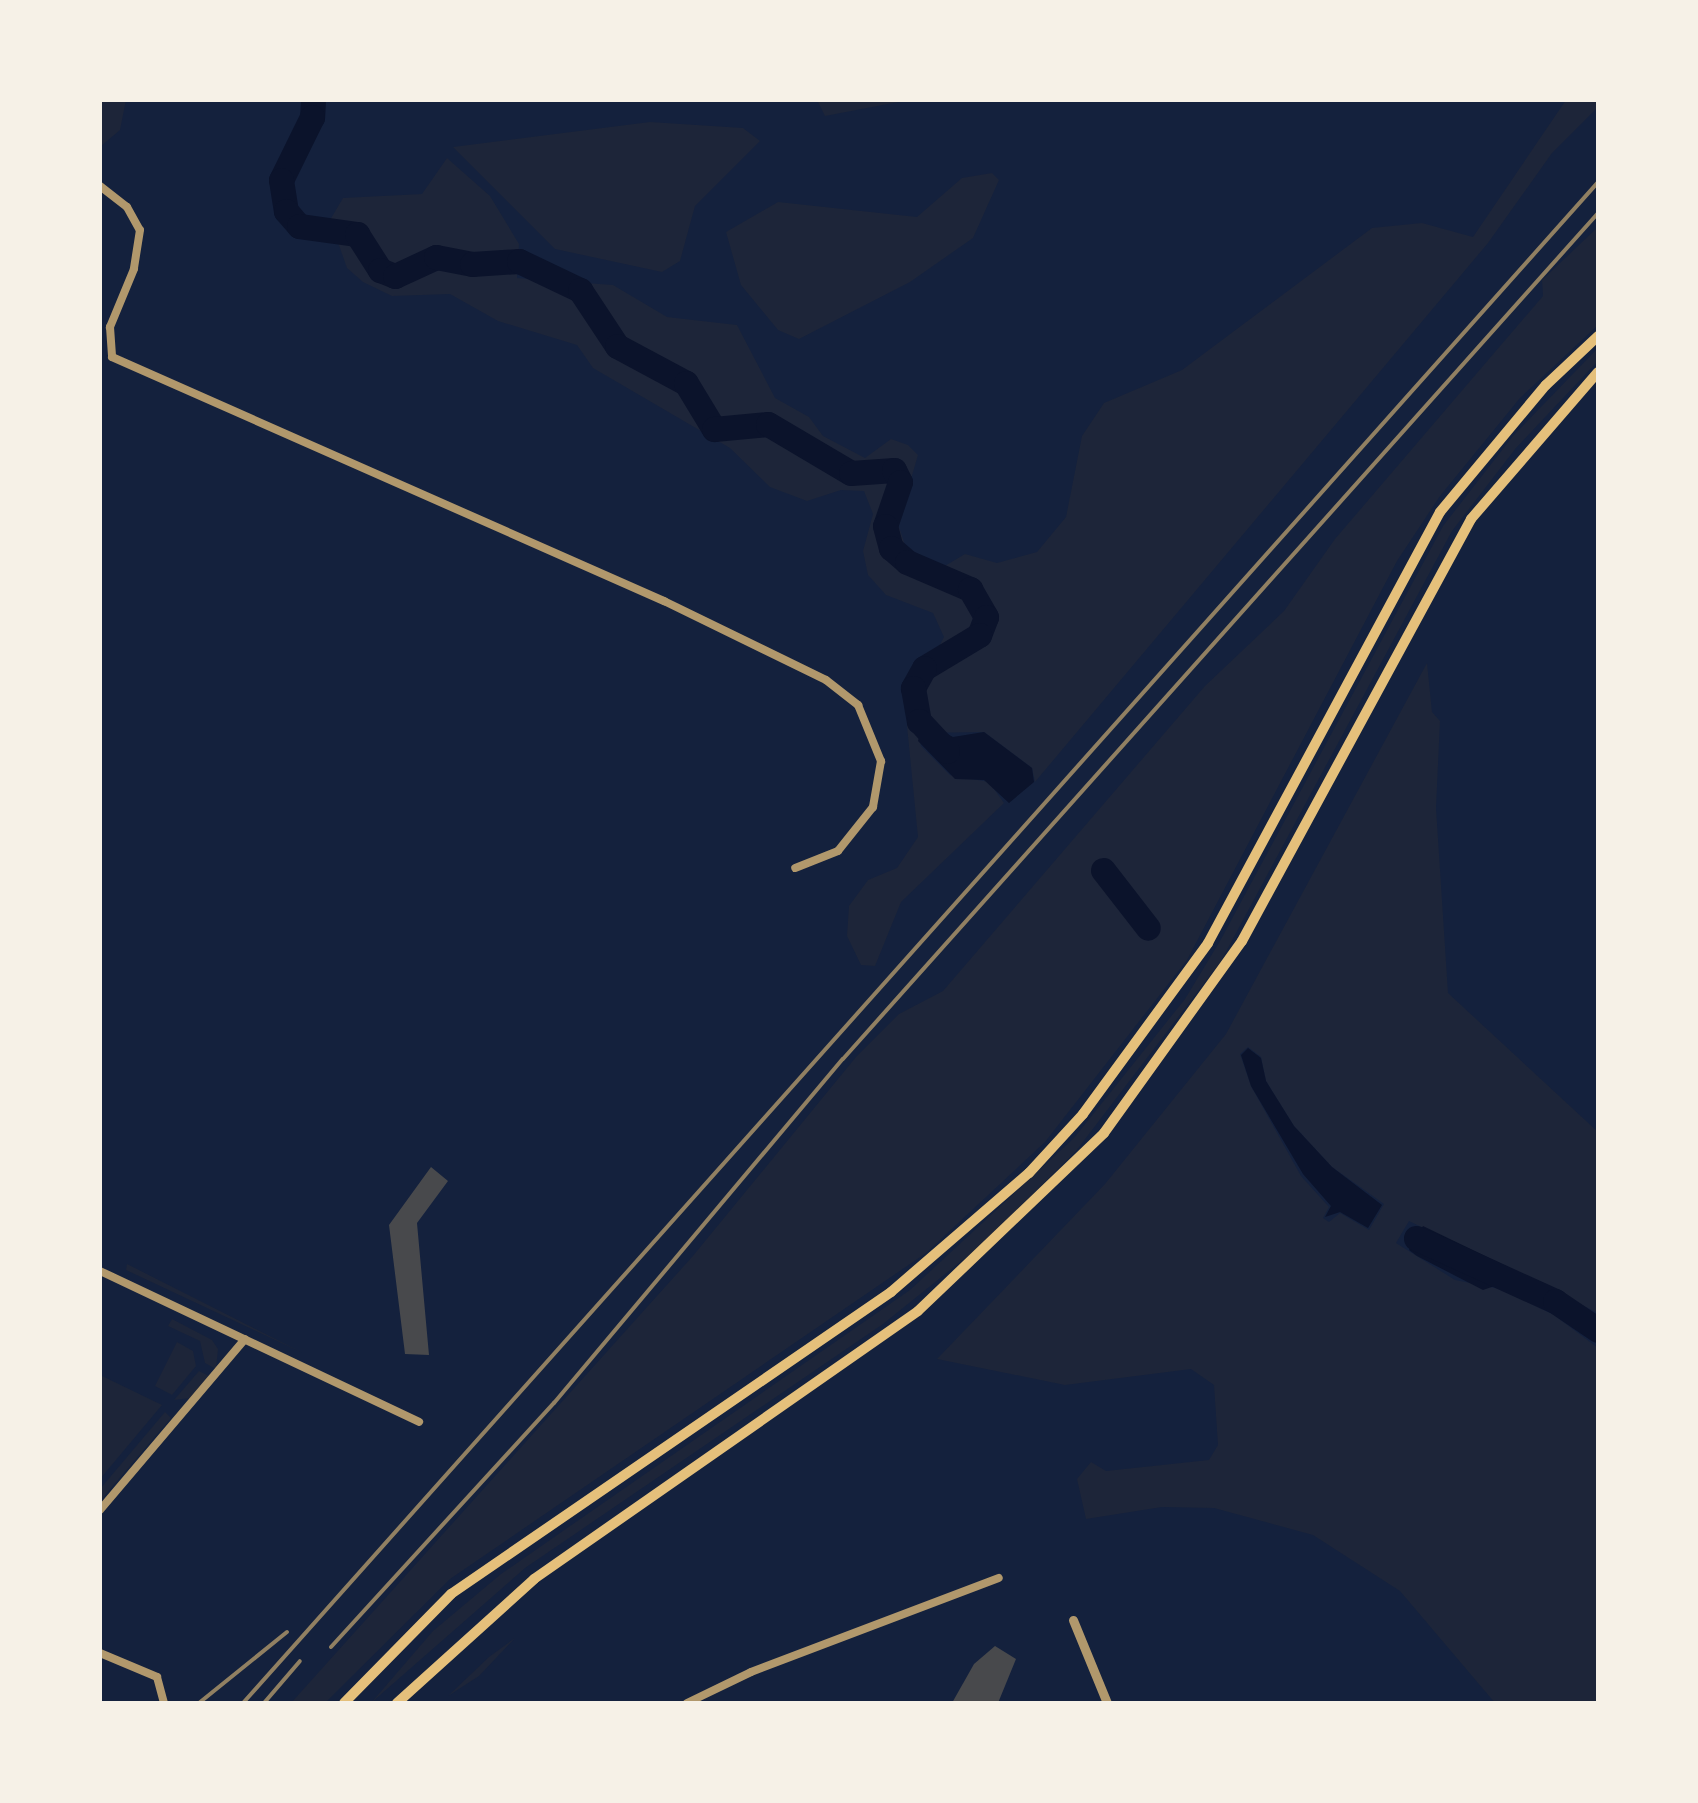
<!DOCTYPE html>
<style>
body{margin:0}
#map{position:relative;width:1698px;height:1803px;overflow:hidden;background:#14213d;font-family:Barlow,sans-serif}
div>[style]{position:absolute}
.green>*{inset:0;background:#1d2539}
.water>*{inset:0;background:#0b132b}
.river>*{height:25px;margin:-12.5px;padding:0 12.5px;transform-origin:12.5px;border-radius:12.5px;background:#0b132b}
.building>*{inset:0;background:#48494c}
.minor>*{height:8px;margin:-4px;padding:0 4px;transform-origin:4px;border-radius:4px;background:#b1986c}
.tertiary>*{height:9px;margin:-4.5px;padding:0 4.5px;transform-origin:4.5px;border-radius:4.5px;background:#b1986c}
.secondary>*{height:10px;margin:-5px;padding:0 5px;transform-origin:5px;border-radius:5px;background:#e5c07b}
.rail>*{height:4px;margin:-2px;padding:0 2px;transform-origin:2px;border-radius:2px;background:#918062}
span{translate:-50% -50%;white-space:nowrap;text-align:center;line-height:1.15;-webkit-text-stroke:10px #f6f1e7;paint-order:stroke}
.frame{position:absolute;inset:0;border:102px solid #f6f1e7;pointer-events:none}
</style>
<div id="map">
<div class="green">
<div style="clip-path:polygon(100px 100px,126px 100px,120px 130px,100px 147px)"></div>
<div style="clip-path:polygon(817px 100px,909px 100px,825px 116px)"></div>
<div style="clip-path:polygon(1566px 100px,1596px 100px,1598px 107px,1552px 153px,1488px 243px,1035px 782px,1032px 768px,984px 732px,918px 733px,921px 746px,950px 775px,989px 782px,1004px 803px,901px 902px,875px 966px,861px 965px,847px 936px,849px 906px,868px 880px,897px 868px,918px 837px,907px 726px,918px 686px,944px 637px,933px 613px,886px 595px,868px 575px,863px 551px,873px 514px,864px 491px,841px 490px,807px 501px,770px 487px,730px 448px,593px 368px,577px 345px,498px 321px,450px 294px,392px 296px,363px 282px,347px 268px,330px 220px,343px 198px,422px 194px,447px 158px,490px 196px,519px 244px,517px 278px,613px 285px,667px 317px,737px 325px,775px 398px,809px 417px,823px 436px,865px 458px,891px 439px,908px 445px,918px 455px,898px 524px,911px 563px,938px 570px,965px 554px,997px 563px,1037px 552px,1066px 517px,1082px 436px,1104px 403px,1182px 370px,1372px 228px,1422px 223px,1473px 237px)"></div>
<div style="clip-path:polygon(650px 122px,743px 128px,760px 141px,695px 206px,680px 261px,662px 272px,555px 249px,453px 147px)"></div>
<div style="clip-path:polygon(992px 173px,999px 180px,973px 238px,910px 282px,799px 339px,778px 330px,741px 285px,726px 232px,778px 202px,917px 217px,962px 178px)"></div>
<div style="clip-path:polygon(1598px 227px,1598px 325px,1520px 398px,1440px 496px,1397px 561px,1187px 960px,1045px 1142px,926px 1253px,450px 1579px,325px 1703px,291px 1703px,692px 1257px,856px 1057px,899px 1014px,943px 991px,1205px 686px,1284px 611px,1335px 539px,1543px 296px,1542px 280px)"></div>
<div style="clip-path:polygon(1598px 348px,1598px 361px,1516px 448px,1452px 531px,1221px 961px,1076px 1151px,980px 1246px,883px 1324px,525px 1568px,371px 1703px,433px 1631px,501px 1574px,910px 1290px,1074px 1138px,1185px 999px,1220px 941px,1443px 526px,1513px 436px)"></div>
<div style="clip-path:polygon(evenodd,1427px 663px,1432px 712px,1440px 721px,1436px 808px,1448px 993px,1598px 1132px,1598px 1313px,1409px 1221px,1396px 1243px,1455px 1280px,1500px 1289px,1554px 1315px,1598px 1348px,1598px 1703px,1495px 1703px,1400px 1591px,1313px 1535px,1214px 1508px,1162px 1507px,1086px 1519px,1077px 1479px,1091px 1462px,1106px 1471px,1209px 1460px,1218px 1445px,1214px 1385px,1191px 1369px,1065px 1385px,937px 1359px,1105px 1184px,1226px 1034px,1427px 663px,1248px 1047px,1261px 1057px,1266px 1081px,1294px 1126px,1332px 1167px,1384px 1204px,1369px 1230px,1340px 1213px,1329px 1222px,1323px 1218px,1329px 1207px,1301px 1176px,1251px 1086px,1240px 1054px,1248px 1047px)"></div>
<div style="clip-path:polygon(127px 1264px,212px 1307px,303px 1353px,126px 1270px)"></div>
<div style="clip-path:polygon(172px 1319px,212px 1340px,218px 1349px,216px 1369px,205px 1363px,200px 1341px,168px 1326px)"></div>
<div style="clip-path:polygon(177px 1342px,193px 1351px,196px 1366px,172px 1395px,155px 1386px)"></div>
<div style="clip-path:polygon(199px 1371px,209px 1376px,191px 1398px,174px 1400px)"></div>
<div style="clip-path:polygon(100px 1375px,162px 1405px,100px 1479px)"></div>
<div style="clip-path:polygon(165px 1412px,171px 1418px,100px 1501px,100px 1489px)"></div>
<div style="clip-path:polygon(515px 1638px,479px 1676px,448px 1696px,489px 1657px)"></div>
</div>
<div class="water">
<div style="clip-path:polygon(936px 728px,953px 737px,984px 732px,1032px 768px,1034px 782px,1009px 803px,984px 780px,955px 779px,918px 741px,921px 730px)"></div>
<div style="clip-path:polygon(1248px 1048px,1261px 1058px,1266px 1081px,1294px 1126px,1332px 1167px,1382px 1205px,1368px 1228px,1340px 1212px,1325px 1217px,1331px 1206px,1303px 1174px,1251px 1086px,1241px 1055px)"></div>
<div style="clip-path:polygon(1423px 1226px,1508px 1267px,1506px 1282px,1483px 1290px,1417px 1256px,1409px 1250px)"></div>
</div>
<div class="river">
<div style="left:313px;top:100px;width:17px;rotate:93deg"></div>
<div style="left:312px;top:117px;width:70px;rotate:116.2deg"></div>
<div style="left:281px;top:180px;width:31px;rotate:81deg"></div>
<div style="left:286px;top:211px;width:20px;rotate:49deg"></div>
<div style="left:299px;top:226px;width:59px;rotate:7.9deg"></div>
<div style="left:357px;top:234px;width:43px;rotate:57.4deg"></div>
<div style="left:380px;top:270px;width:16px;rotate:22deg"></div>
<div style="left:395px;top:276px;width:45px;rotate:-24.9deg"></div>
<div style="left:436px;top:257px;width:37px;rotate:11deg"></div>
<div style="left:472px;top:264px;width:47px;rotate:-3.7deg"></div>
<div style="left:519px;top:261px;width:68px;rotate:25.4deg"></div>
<div style="left:580px;top:290px;width:67px;rotate:56.5deg"></div>
<div style="left:617px;top:346px;width:78px;rotate:28.2deg"></div>
<div style="left:686px;top:383px;width:54px;rotate:58.7deg"></div>
<div style="left:714px;top:429px;width:54px;rotate:-5.3deg"></div>
<div style="left:768px;top:424px;width:96px;rotate:30.6deg"></div>
<div style="left:851px;top:473px;width:43px;rotate:-4deg"></div>
<div style="left:894px;top:470px;width:13px;rotate:63deg"></div>
<div style="left:900px;top:482px;width:46px;rotate:108.8deg"></div>
<div style="left:885px;top:526px;width:23px;rotate:75deg"></div>
<div style="left:891px;top:548px;width:21px;rotate:41deg"></div>
<div style="left:907px;top:562px;width:69px;rotate:23.2deg"></div>
<div style="left:970px;top:589px;width:32px;rotate:60deg"></div>
<div style="left:986px;top:617px;width:19px;rotate:111deg"></div>
<div style="left:979px;top:635px;width:64px;rotate:149deg"></div>
<div style="left:924px;top:668px;width:23px;rotate:119deg"></div>
<div style="left:913px;top:688px;width:34px;rotate:80deg"></div>
<div style="left:919px;top:721px;width:41px;rotate:47deg"></div>
<div style="left:1103px;top:870px;width:73px;rotate:52.2deg"></div>
<div style="left:1416px;top:1238px;width:153px;rotate:24.4deg"></div>
<div style="left:1555px;top:1301px;width:52px;rotate:34deg"></div>
</div>
<div class="building">
<div style="clip-path:polygon(431px 1167px,448px 1181px,417px 1223px,429px 1355px,405px 1354px,389px 1225px)"></div>
<div style="clip-path:polygon(995px 1646px,1016px 1659px,998px 1703px,952px 1703px,974px 1664px)"></div>
</div>
<div class="minor">
<div style="left:100px;top:186px;width:34px;rotate:38deg"></div>
<div style="left:127px;top:207px;width:26px;rotate:61deg"></div>
<div style="left:140px;top:230px;width:39px;rotate:99deg"></div>
<div style="left:134px;top:269px;width:63px;rotate:112.5deg"></div>
<div style="left:110px;top:327px;width:30px;rotate:86deg"></div>
<div style="left:112px;top:357px;width:604px;rotate:23.85deg"></div>
<div style="left:664px;top:601px;width:180px;rotate:26deg"></div>
<div style="left:826px;top:680px;width:41px;rotate:38deg"></div>
<div style="left:858px;top:705px;width:61px;rotate:67.7deg"></div>
<div style="left:881px;top:761px;width:47px;rotate:99.9deg"></div>
<div style="left:873px;top:807px;width:56px;rotate:128.5deg"></div>
<div style="left:838px;top:851px;width:46px;rotate:158.4deg"></div>
<div style="left:100px;top:1271px;width:353px;rotate:25.3deg"></div>
<div style="left:100px;top:1510px;width:224px;rotate:-49.7deg"></div>
<div style="left:100px;top:1653px;width:62px;rotate:22.8deg"></div>
<div style="left:157px;top:1677px;width:27px;rotate:75deg"></div>
<div style="left:687px;top:1703px;width:71px;rotate:-25.8deg"></div>
<div style="left:751px;top:1672px;width:265px;rotate:-20.8deg"></div>
</div>
<div class="tertiary">
<div style="left:1073px;top:1620px;width:90px;rotate:67.7deg"></div>
</div>
<div class="secondary">
<div style="left:344px;top:1703px;width:153px;rotate:-45.5deg"></div>
<div style="left:451px;top:1594px;width:534px;rotate:-34.46deg"></div>
<div style="left:891px;top:1292px;width:182px;rotate:-40.8deg"></div>
<div style="left:1029px;top:1173px;width:80px;rotate:-47.5deg"></div>
<div style="left:1083px;top:1114px;width:212px;rotate:-53.8deg"></div>
<div style="left:1208px;top:943px;width:489px;rotate:-61.7deg"></div>
<div style="left:1440px;top:512px;width:165px;rotate:-50.2deg"></div>
<div style="left:1546px;top:385px;width:71px;rotate:-43.3deg"></div>
<div style="left:397px;top:1703px;width:185px;rotate:-42.1deg"></div>
<div style="left:534px;top:1579px;width:468px;rotate:-34.9deg"></div>
<div style="left:918px;top:1311px;width:257px;rotate:-43.7deg"></div>
<div style="left:1104px;top:1133px;width:236px;rotate:-54.3deg"></div>
<div style="left:1242px;top:941px;width:480px;rotate:-61.5deg"></div>
<div style="left:1471px;top:519px;width:194px;rotate:-49.2deg"></div>
</div>
<div class="rail">
<div style="left:331px;top:1647px;width:331px;rotate:-47.6deg"></div>
<div style="left:554px;top:1403px;width:449px;rotate:-50deg"></div>
<div style="left:843px;top:1059px;width:1134px;rotate:-48.25deg"></div>
<div style="left:199px;top:1703px;width:113px;rotate:-38.9deg"></div>
<div style="left:243px;top:1703px;width:2037px;rotate:-48.3deg"></div>
<div style="left:264px;top:1703px;width:55px;rotate:-49.4deg"></div>
</div>
<div class="frame"></div>
</div>
